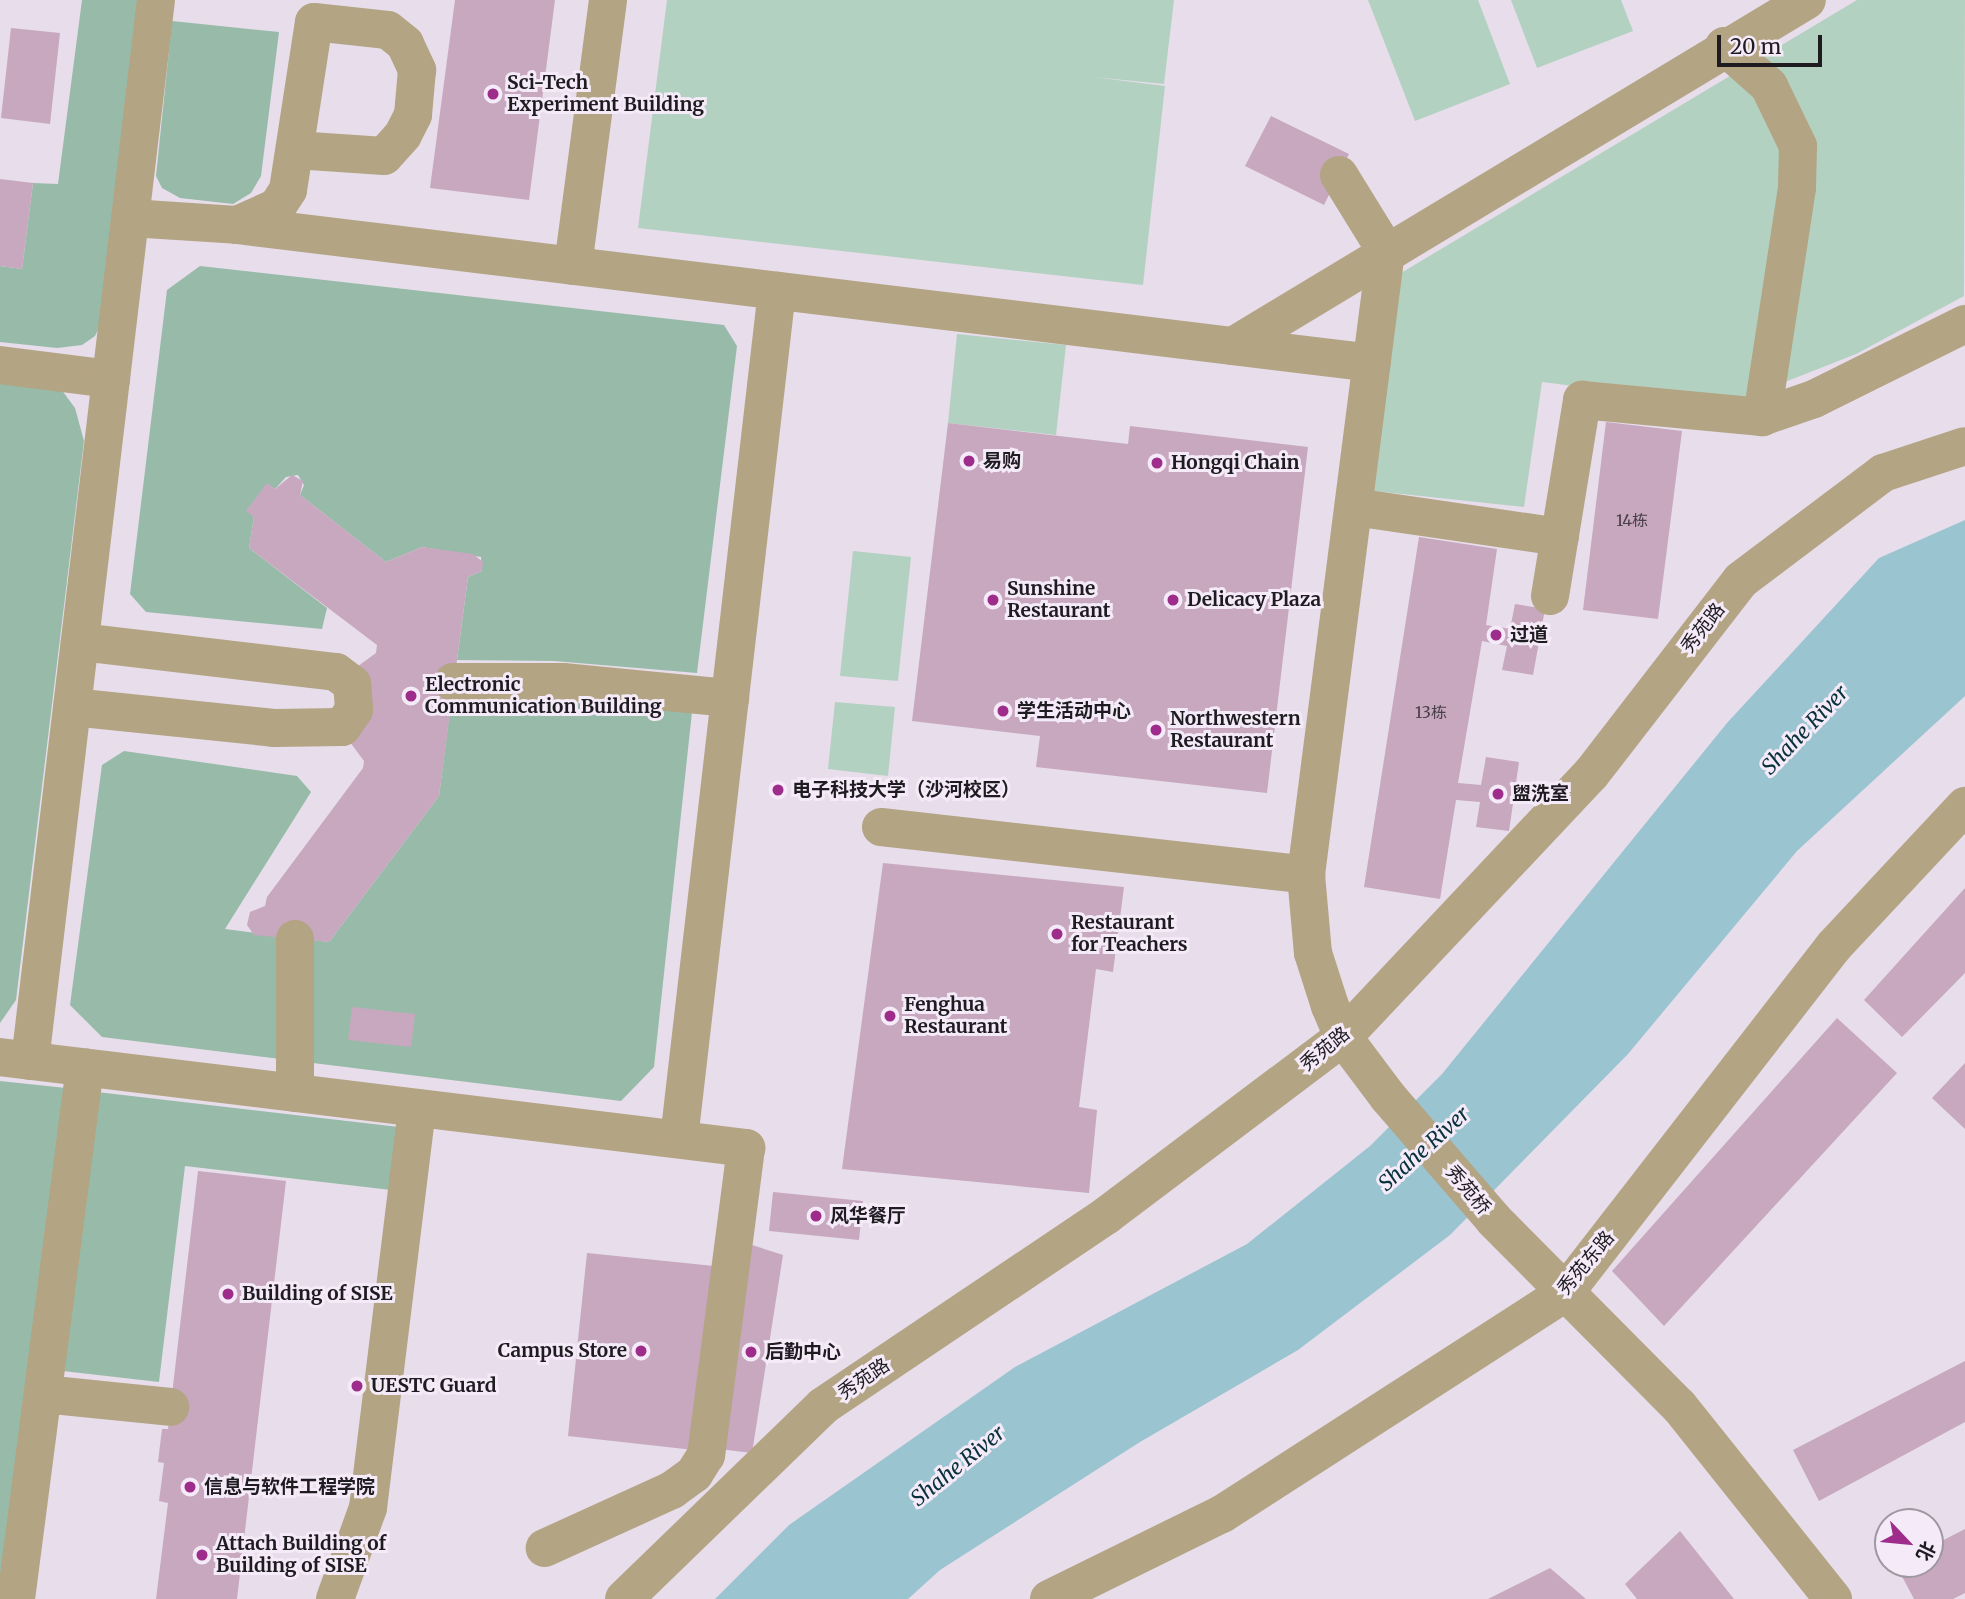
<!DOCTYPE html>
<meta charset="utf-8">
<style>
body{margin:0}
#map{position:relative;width:1965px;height:1599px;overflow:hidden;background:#e7ddeb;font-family:Merriweather,"Noto Sans SC",serif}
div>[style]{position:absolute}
.green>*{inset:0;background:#b3d1c1}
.forest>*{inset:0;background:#97bba8}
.water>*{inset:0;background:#9bc4d1}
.building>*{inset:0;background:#c7a8be}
.minor>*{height:38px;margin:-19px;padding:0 19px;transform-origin:19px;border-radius:19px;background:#b3a483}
.dots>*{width:19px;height:19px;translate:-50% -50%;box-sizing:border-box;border:4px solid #f4eaf8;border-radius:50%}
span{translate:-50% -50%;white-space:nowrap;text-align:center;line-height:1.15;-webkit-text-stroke:6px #f4eaf8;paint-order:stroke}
.number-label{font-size:16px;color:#493f48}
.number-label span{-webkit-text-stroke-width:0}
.poi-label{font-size:19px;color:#1f1c21;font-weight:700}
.left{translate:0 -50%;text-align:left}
.right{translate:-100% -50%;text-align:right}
.street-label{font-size:19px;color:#1f1c21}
.water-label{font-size:21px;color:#08313b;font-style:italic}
.north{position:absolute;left:1874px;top:1508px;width:70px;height:70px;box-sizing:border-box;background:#f4eaf8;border:2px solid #9f98a2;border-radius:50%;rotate:116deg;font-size:19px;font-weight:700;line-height:28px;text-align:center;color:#1f1c21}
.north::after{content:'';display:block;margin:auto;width:24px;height:32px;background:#9d2c8a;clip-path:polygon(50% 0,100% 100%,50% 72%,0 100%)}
.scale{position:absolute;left:1717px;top:35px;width:105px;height:32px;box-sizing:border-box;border:4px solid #1f1c21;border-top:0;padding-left:9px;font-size:21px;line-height:24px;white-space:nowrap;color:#1f1c21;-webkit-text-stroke:5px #f4eaf8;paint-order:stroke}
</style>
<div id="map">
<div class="green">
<div style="clip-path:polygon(667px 0,1174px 0,1164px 84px,1093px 77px,1165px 86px,1143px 285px,638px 228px)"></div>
<div style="clip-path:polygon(1368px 0,1478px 0,1510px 84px,1415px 121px)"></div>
<div style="clip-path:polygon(1511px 0,1621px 0,1633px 31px,1537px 68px)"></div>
<div style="clip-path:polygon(1857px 0,1965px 0,1964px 296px,1856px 354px,1727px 405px,1542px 382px,1524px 507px,1374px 491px,1401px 273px)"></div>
<div style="clip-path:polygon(957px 334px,1066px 345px,1056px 435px,948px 423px)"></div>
<div style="clip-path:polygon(853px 551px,911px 557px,898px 681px,840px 676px)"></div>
<div style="clip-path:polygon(835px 702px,895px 707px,888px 776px,828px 769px)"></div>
</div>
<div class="forest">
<div style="clip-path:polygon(82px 0,142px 0,101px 323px,95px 336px,82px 345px,57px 348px,0 342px,0 266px,22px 269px,33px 183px,58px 184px)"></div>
<div style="clip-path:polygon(172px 21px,279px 32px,261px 176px,251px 193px,233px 204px,180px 198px,162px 188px,156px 176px)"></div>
<div style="clip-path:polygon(200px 266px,724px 325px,737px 346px,697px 673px,554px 661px,457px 660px,468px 577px,482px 571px,481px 557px,422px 547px,386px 562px,300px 495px,304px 485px,298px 475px,286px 477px,275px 489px,267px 484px,247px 510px,254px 517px,249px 548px,327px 608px,322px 629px,146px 612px,130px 594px,167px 290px)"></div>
<div style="clip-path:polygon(0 383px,61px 389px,75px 408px,84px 441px,16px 1000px,0 1023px)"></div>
<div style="clip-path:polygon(563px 702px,692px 712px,654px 1067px,621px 1101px,102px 1037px,70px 1005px,102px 765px,124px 751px,297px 776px,311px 792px,225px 929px,329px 942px,439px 796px,450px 710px)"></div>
<div style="clip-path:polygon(0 1081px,66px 1088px,0 1599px)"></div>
<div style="clip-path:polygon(97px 1092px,399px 1127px,391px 1190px,185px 1166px,159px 1382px,63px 1371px)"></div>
</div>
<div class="water">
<div style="clip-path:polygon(1965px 520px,1965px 696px,1797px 851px,1628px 1054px,1450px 1235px,1298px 1350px,1140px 1442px,940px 1570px,908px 1599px,715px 1599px,789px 1525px,1015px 1367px,1247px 1244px,1370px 1146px,1442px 1074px,1727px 723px,1879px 558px)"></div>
</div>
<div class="building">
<div style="clip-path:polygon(455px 0,555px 0,529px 200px,430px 188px)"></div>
<div style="clip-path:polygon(11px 28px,60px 33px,50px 124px,1px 118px)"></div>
<div style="clip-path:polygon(1271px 116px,1349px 154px,1324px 205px,1245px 166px)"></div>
<div style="clip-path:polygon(0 179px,33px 183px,22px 269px,0 266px)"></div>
<div style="clip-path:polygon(1606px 422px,1682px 431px,1658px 619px,1583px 610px)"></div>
<div style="clip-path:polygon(948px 423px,1128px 444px,1130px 426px,1308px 447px,1267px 793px,1036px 767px,1040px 736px,912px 721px)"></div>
<div style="clip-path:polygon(292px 475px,303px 481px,300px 495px,386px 562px,422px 547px,473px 554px,483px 562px,482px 571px,468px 577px,439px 796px,329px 942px,254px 935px,247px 925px,250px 912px,265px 906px,267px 897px,363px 768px,364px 761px,344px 734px,354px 669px,376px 653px,377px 645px,249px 548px,254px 517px,246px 511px,267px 483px,275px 489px)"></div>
<div style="clip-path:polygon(1419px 537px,1497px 549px,1486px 625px,1510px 629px,1515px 604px,1545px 609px,1533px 675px,1502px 670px,1507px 646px,1482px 641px,1458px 783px,1481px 785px,1486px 757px,1519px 762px,1509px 831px,1476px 827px,1480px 802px,1456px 800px,1440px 899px,1364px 887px)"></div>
<div style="clip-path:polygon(883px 863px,1124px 887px,1113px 972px,1096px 969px,1079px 1107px,1097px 1110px,1089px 1193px,842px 1169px)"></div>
<div style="clip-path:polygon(1965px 888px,1965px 973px,1902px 1037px,1864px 1000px)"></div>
<div style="clip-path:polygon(352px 1007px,415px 1014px,411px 1047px,348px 1040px)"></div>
<div style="clip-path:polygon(1837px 1018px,1897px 1073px,1664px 1326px,1612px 1271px)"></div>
<div style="clip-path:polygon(1965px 1063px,1965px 1129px,1932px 1098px)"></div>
<div style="clip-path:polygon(198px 1171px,286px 1181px,237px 1599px,156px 1599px,168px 1503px,159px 1501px,164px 1463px,158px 1462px,162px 1429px,168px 1429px)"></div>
<div style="clip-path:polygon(773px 1192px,863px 1201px,859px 1240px,769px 1231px)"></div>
<div style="clip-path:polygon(752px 1245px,783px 1255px,752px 1453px,719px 1449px)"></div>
<div style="clip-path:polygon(587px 1253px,714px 1266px,694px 1450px,568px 1436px)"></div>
<div style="clip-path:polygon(1965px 1361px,1965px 1422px,1819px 1501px,1793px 1450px)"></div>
<div style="clip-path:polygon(1965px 1529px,1965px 1593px,1953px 1599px,1914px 1599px,1896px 1565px,1930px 1564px,1930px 1547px)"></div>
<div style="clip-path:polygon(1680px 1531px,1734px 1599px,1637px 1599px,1625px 1584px)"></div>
<div style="clip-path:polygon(1550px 1568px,1586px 1599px,1488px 1599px)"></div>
</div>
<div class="minor">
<div style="left:1724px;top:46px;width:60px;rotate:41.6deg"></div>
<div style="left:1769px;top:86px;width:67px;rotate:64.2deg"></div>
<div style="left:1798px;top:146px;width:42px;rotate:91.4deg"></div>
<div style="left:1797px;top:188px;width:232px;rotate:98.7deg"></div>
<div style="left:1339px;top:175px;width:89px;rotate:58.3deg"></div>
<div style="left:1386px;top:251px;width:629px;rotate:97.31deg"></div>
<div style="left:1306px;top:875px;width:78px;rotate:84.9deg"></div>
<div style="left:1313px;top:953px;width:56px;rotate:72.2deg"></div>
<div style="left:1330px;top:1006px;width:34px;rotate:67deg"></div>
<div style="left:1343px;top:1037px;width:75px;rotate:53.1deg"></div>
<div style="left:1388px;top:1097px;width:162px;rotate:49.2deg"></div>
<div style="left:1494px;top:1220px;width:262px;rotate:45.2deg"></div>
<div style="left:1679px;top:1406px;width:247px;rotate:51.4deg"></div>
<div style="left:130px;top:218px;width:107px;rotate:3.7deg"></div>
<div style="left:237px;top:225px;width:1143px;rotate:6.93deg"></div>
<div style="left:237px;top:225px;width:44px;rotate:-24.2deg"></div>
<div style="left:277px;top:207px;width:20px;rotate:-57deg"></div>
<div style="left:288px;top:190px;width:170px;rotate:-81.2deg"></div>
<div style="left:314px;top:22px;width:74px;rotate:6.2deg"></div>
<div style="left:388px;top:30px;width:22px;rotate:39deg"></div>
<div style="left:405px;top:44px;width:29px;rotate:65deg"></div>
<div style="left:417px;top:70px;width:45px;rotate:95.1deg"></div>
<div style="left:413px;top:115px;width:22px;rotate:117deg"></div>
<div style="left:403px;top:135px;width:28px;rotate:132deg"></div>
<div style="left:384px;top:156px;width:89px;rotate:-176.1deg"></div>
<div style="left:573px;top:266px;width:268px;rotate:-82.5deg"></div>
<div style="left:1233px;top:346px;width:670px;rotate:-31.08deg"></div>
<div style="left:0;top:365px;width:112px;rotate:7.2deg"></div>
<div style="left:1354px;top:507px;width:208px;rotate:8.3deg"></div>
<div style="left:1550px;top:596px;width:199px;rotate:-80.7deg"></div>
<div style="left:1582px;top:400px;width:181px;rotate:5.4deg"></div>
<div style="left:1762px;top:417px;width:55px;rotate:-19.1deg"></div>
<div style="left:1814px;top:399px;width:169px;rotate:-26.4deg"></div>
<div style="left:453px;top:682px;width:110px"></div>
<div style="left:563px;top:682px;width:168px;rotate:5.5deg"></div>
<div style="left:72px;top:707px;width:203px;rotate:5.9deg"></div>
<div style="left:274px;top:728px;width:68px;rotate:-0.8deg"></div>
<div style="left:342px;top:727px;width:21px;rotate:-55deg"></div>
<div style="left:354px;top:710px;width:26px;rotate:-94deg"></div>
<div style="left:352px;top:684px;width:20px;rotate:-143deg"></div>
<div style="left:336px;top:672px;width:258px;rotate:-173.3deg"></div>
<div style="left:881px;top:827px;width:428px;rotate:6.4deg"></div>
<div style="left:0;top:1057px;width:752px;rotate:6.95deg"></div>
<div style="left:746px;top:1148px;width:310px;rotate:97.4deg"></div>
<div style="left:706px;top:1455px;width:22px;rotate:122deg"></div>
<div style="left:694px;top:1474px;width:27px;rotate:144deg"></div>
<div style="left:672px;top:1490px;width:140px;rotate:155.5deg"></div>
<div style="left:30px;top:1061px;width:1068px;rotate:-83.23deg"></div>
<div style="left:295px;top:1093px;width:154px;rotate:-90deg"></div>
<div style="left:679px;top:1139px;width:854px;rotate:-83.41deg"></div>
<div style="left:43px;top:1394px;width:128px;rotate:5.8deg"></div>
<div style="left:16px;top:1599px;width:536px;rotate:-82.61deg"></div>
<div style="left:335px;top:1599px;width:97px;rotate:-70.1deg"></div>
<div style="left:368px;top:1508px;width:403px;rotate:-83deg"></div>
<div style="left:624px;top:1599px;width:277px;rotate:-44.1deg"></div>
<div style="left:823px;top:1406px;width:342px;rotate:-33.9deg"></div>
<div style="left:1107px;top:1215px;width:296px;rotate:-37deg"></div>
<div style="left:1343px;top:1037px;width:361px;rotate:-46.7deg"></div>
<div style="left:1591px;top:774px;width:245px;rotate:-52.3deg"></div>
<div style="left:1741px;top:580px;width:178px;rotate:-37deg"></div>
<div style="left:1883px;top:473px;width:86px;rotate:-18.2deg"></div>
<div style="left:1049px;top:1599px;width:193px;rotate:-26.2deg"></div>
<div style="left:1222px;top:1514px;width:407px;rotate:-32.8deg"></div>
<div style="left:1564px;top:1294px;width:440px;rotate:-52.2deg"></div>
<div style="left:1834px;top:946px;width:192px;rotate:-46.9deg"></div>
</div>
<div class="dots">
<div style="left:493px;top:94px;background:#9d2c8a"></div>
<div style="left:969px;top:461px;background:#9d2c8a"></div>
<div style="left:1157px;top:463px;background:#9d2c8a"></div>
<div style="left:993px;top:600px;background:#9d2c8a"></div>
<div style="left:1173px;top:600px;background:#9d2c8a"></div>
<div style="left:1496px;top:635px;background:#9d2c8a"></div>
<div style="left:411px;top:696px;background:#9d2c8a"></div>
<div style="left:1003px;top:711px;background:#9d2c8a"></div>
<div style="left:1156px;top:730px;background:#9d2c8a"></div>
<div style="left:778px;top:790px;background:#9d2c8a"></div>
<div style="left:1498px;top:794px;background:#9d2c8a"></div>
<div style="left:1057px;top:934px;background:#9d2c8a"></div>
<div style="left:890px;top:1016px;background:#9d2c8a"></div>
<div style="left:816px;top:1216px;background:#9d2c8a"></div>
<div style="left:228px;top:1294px;background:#9d2c8a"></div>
<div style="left:641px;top:1351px;background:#9d2c8a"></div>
<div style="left:751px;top:1352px;background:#9d2c8a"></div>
<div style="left:357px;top:1386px;background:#9d2c8a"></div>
<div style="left:190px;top:1487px;background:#9d2c8a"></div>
<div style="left:202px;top:1555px;background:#9d2c8a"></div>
</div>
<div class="number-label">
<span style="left:1632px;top:520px">14栋</span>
<span style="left:1431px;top:712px">13栋</span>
</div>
<div class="poi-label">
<span class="left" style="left:507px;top:94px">Sci-Tech<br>Experiment Building</span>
<span class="left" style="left:983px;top:461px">易购</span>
<span class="left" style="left:1171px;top:463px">Hongqi Chain</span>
<span class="left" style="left:1007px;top:600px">Sunshine<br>Restaurant</span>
<span class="left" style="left:1187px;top:600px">Delicacy Plaza</span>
<span class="left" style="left:1510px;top:635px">过道</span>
<span class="left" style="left:425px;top:696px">Electronic<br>Communication Building</span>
<span class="left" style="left:1017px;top:711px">学生活动中心</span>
<span class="left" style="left:1170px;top:730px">Northwestern<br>Restaurant</span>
<span class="left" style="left:792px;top:790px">电子科技大学（沙河校区）</span>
<span class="left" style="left:1512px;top:794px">盥洗室</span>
<span class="left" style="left:1071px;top:934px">Restaurant<br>for Teachers</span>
<span class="left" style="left:904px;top:1016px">Fenghua<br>Restaurant</span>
<span class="left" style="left:830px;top:1216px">风华餐厅</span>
<span class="left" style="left:242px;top:1294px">Building of SISE</span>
<span class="right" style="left:627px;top:1351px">Campus Store</span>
<span class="left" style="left:765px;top:1352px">后勤中心</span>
<span class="left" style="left:371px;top:1386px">UESTC Guard</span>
<span class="left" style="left:204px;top:1487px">信息与软件工程学院</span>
<span class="left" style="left:216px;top:1555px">Attach Building of<br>Building of SISE</span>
</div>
<div class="street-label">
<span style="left:1703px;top:628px;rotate:-52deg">秀苑路</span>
<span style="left:1325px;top:1049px;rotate:-39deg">秀苑路</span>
<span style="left:1468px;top:1190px;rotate:50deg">秀苑桥</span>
<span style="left:1586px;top:1263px;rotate:-50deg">秀苑东路</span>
<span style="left:864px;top:1379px;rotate:-34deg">秀苑路</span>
</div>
<div class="water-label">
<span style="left:1805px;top:730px;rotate:-46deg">Shahe River</span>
<span style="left:1424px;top:1149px;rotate:-42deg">Shahe River</span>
<span style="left:958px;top:1466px;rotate:-39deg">Shahe River</span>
</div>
<div class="north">北</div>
<div class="scale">20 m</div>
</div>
